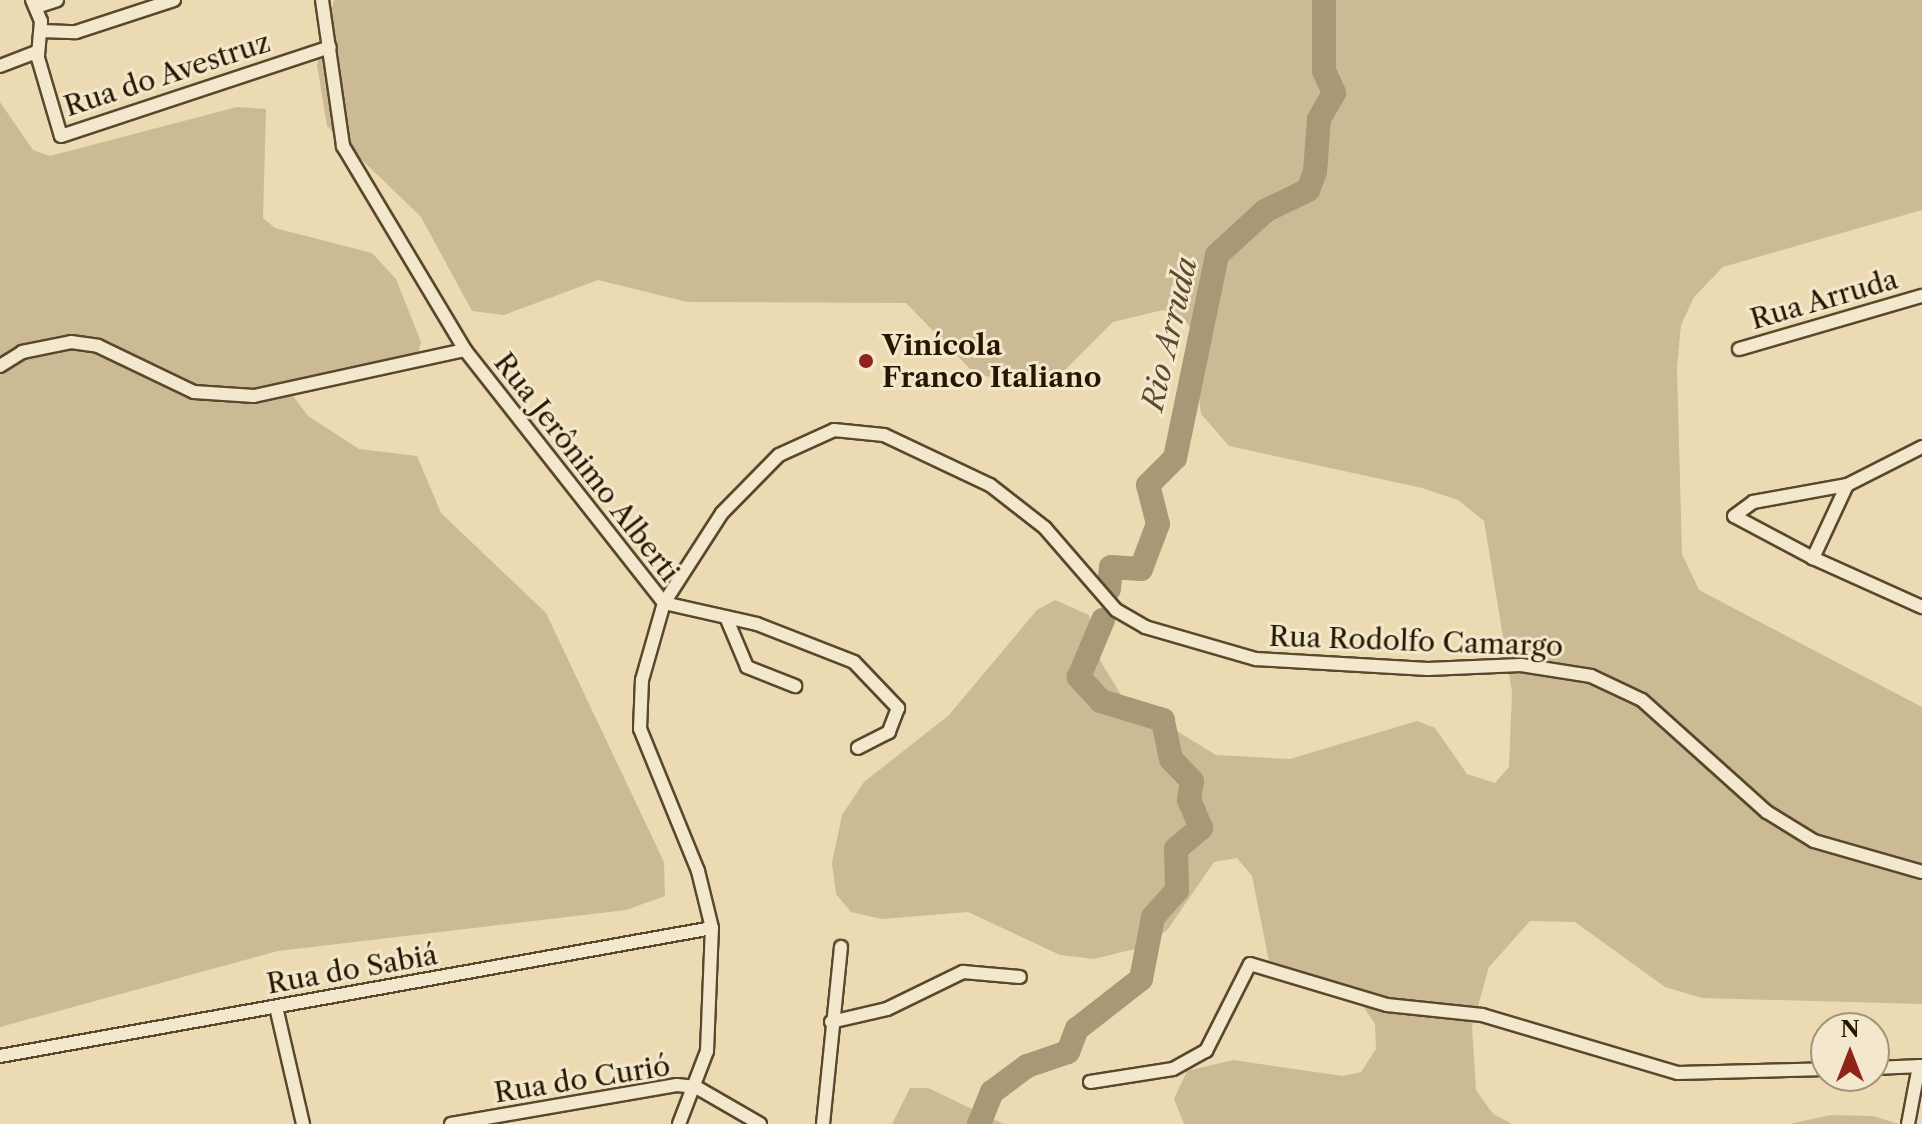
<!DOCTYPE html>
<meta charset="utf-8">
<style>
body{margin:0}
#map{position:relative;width:1922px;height:1124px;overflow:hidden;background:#ecdbb2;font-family:"Libre Caslon Text",serif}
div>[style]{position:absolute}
.green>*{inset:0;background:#cbba94}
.river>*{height:24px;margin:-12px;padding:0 12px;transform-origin:12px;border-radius:12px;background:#a99875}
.roads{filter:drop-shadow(2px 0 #59482c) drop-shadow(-2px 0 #59482c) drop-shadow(0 2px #59482c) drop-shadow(0 -2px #59482c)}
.street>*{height:12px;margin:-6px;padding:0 6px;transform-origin:6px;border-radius:6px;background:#f3e8cd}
.dots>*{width:22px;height:22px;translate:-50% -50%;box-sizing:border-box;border:4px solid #f3e8cd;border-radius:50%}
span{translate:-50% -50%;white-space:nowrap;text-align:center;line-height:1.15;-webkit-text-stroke:6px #f3e8cd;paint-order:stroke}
.street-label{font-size:28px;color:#281700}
.poi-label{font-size:28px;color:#281700;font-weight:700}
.left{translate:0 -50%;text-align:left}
.water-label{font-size:30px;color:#5c4b2f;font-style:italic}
.north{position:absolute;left:1810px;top:1012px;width:80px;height:80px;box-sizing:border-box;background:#f3e8cd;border:2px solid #a2947b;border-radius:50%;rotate:0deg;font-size:22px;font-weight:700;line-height:32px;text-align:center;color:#281700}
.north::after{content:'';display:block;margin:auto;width:28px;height:36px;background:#8f2418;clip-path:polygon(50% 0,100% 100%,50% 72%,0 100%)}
</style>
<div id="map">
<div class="green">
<div style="clip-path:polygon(334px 0,1922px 0,1922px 210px,1723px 267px,1694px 297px,1681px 325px,1677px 368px,1682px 554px,1699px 590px,1922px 707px,1922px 1004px,1702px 998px,1665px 987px,1575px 922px,1530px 921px,1489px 967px,1472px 1027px,1476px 1090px,1493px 1114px,1512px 1124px,1184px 1124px,1174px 1099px,1187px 1071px,1233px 1060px,1343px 1076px,1361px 1072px,1376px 1049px,1375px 1024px,1361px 1003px,1272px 976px,1252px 876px,1237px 858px,1214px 862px,1168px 929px,1147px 946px,1094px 959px,1060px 955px,968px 912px,882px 919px,851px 912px,836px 894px,832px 863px,842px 815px,864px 782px,949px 715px,1037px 610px,1055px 600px,1089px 615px,1101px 662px,1123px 698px,1216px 755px,1290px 759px,1417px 721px,1435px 728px,1467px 774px,1495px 783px,1509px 767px,1512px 692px,1484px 521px,1458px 500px,1422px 488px,1229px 446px,1201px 414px,1191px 329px,1182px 316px,1163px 310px,1113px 322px,1066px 369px,1027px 386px,974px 373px,906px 303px,687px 302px,598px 280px,504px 315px,472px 311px,421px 217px,327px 126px,317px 65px)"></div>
<div style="clip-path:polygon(0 102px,33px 150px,50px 156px,237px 107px,266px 109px,263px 218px,275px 228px,372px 253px,396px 279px,421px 342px,416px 361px,302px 387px,293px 396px,308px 416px,359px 449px,417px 456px,441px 513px,546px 613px,664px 862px,665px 896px,626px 910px,278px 951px,0 1027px)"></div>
<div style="clip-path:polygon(910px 1088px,928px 1088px,1004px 1124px,892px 1124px)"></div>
<div style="clip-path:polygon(1831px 1115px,1873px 1116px,1899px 1124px,1789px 1124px)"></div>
</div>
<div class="river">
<div style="left:1109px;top:589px;width:22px;rotate:-85deg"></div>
<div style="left:1111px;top:567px;width:30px;rotate:4deg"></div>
<div style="left:1141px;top:569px;width:48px;rotate:-69.3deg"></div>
<div style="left:1158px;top:524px;width:40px;rotate:-104.4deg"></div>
<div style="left:1148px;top:485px;width:38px;rotate:-45deg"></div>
<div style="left:1175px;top:458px;width:207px;rotate:-78.3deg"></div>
<div style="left:1217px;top:255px;width:65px;rotate:-42.5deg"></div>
<div style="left:1265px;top:211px;width:48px;rotate:-26deg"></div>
<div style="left:1308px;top:190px;width:19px;rotate:-69deg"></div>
<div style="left:1315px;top:172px;width:53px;rotate:-85.7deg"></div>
<div style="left:1319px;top:119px;width:30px;rotate:-60deg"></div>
<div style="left:1334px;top:93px;width:24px;rotate:-114deg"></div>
<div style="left:1324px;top:71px;width:71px;rotate:-90deg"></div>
<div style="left:979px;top:1124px;width:35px;rotate:-68deg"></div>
<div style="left:992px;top:1092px;width:44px;rotate:-36.6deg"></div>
<div style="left:1027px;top:1066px;width:43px;rotate:-18.9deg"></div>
<div style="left:1068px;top:1052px;width:25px;rotate:-69deg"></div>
<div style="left:1077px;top:1029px;width:81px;rotate:-38deg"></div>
<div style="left:1141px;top:979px;width:63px;rotate:-79deg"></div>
<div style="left:1153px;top:917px;width:36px;rotate:-48deg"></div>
<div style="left:1177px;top:890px;width:41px;rotate:-91.4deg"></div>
<div style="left:1176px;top:849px;width:33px;rotate:-40deg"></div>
<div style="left:1201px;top:828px;width:30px;rotate:-113deg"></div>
<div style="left:1189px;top:800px;width:19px;rotate:-81deg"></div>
<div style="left:1192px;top:781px;width:30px;rotate:-134deg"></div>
<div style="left:1171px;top:759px;width:40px;rotate:-102deg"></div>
<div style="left:1163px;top:720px;width:65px;rotate:-163deg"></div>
<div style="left:1101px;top:701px;width:33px;rotate:-133deg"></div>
<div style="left:1079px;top:677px;width:62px;rotate:-67.2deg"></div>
</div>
<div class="roads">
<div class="street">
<div style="left:32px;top:0;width:23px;rotate:67deg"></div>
<div style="left:41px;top:21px;width:37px;rotate:95deg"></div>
<div style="left:38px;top:58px;width:81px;rotate:73.6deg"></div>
<div style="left:61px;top:136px;width:283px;rotate:-18.3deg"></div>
<div style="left:322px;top:0;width:148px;rotate:81.8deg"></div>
<div style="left:343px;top:146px;width:238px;rotate:59.1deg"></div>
<div style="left:465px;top:350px;width:322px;rotate:51.8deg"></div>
<div style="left:36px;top:7px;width:22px;rotate:-18deg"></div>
<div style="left:41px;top:31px;width:35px;rotate:2deg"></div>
<div style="left:76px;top:32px;width:103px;rotate:-18.1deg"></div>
<div style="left:0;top:66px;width:40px;rotate:-21deg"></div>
<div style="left:1739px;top:349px;width:191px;rotate:-16.2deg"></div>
<div style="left:0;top:366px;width:26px;rotate:-32deg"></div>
<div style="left:22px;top:352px;width:50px;rotate:-11.5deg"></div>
<div style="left:71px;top:342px;width:27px;rotate:8deg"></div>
<div style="left:98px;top:346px;width:106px;rotate:25.6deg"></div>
<div style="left:194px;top:392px;width:60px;rotate:3.8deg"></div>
<div style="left:254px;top:396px;width:216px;rotate:-12.3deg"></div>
<div style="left:1922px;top:447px;width:84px;rotate:153.1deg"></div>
<div style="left:1847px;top:485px;width:81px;rotate:115deg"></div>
<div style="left:1813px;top:558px;width:120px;rotate:24.2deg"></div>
<div style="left:1813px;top:558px;width:89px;rotate:-152deg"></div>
<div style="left:1734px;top:516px;width:24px;rotate:-36deg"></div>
<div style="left:1753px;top:502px;width:96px;rotate:-10.3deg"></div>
<div style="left:664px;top:603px;width:95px;rotate:12.7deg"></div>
<div style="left:757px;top:624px;width:104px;rotate:21.4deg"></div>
<div style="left:854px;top:662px;width:64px;rotate:46.3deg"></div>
<div style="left:898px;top:708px;width:26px;rotate:111deg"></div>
<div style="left:889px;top:732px;width:35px;rotate:153deg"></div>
<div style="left:726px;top:617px;width:54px;rotate:67.2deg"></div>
<div style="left:747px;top:667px;width:52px;rotate:21.6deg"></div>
<div style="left:276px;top:1007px;width:120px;rotate:77deg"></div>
<div style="left:831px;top:1022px;width:57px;rotate:-13.1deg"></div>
<div style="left:887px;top:1009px;width:85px;rotate:-26deg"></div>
<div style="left:963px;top:972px;width:57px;rotate:5deg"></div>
<div style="left:0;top:1056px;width:723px;rotate:-10.19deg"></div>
<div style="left:1874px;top:1068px;width:48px;rotate:-2.4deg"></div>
<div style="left:1090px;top:1082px;width:84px;rotate:-8.9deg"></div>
<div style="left:1173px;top:1069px;width:38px;rotate:-29deg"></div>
<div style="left:1206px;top:1051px;width:97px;rotate:-63.2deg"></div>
<div style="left:1250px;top:964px;width:143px;rotate:16.7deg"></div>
<div style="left:1387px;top:1005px;width:96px;rotate:6deg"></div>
<div style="left:1482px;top:1015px;width:204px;rotate:16.5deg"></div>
<div style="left:1678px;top:1073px;width:148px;rotate:-1.5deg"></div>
<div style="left:451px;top:1124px;width:229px;rotate:-9.8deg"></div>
<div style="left:677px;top:1085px;width:19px;rotate:6deg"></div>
<div style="left:696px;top:1087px;width:74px;rotate:30deg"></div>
<div style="left:679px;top:1124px;width:78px;rotate:-69deg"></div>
<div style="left:707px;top:1051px;width:123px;rotate:-87.7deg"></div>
<div style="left:712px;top:928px;width:59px;rotate:-103.8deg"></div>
<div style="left:698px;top:871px;width:153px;rotate:-112.2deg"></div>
<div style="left:640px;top:729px;width:49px;rotate:-87.7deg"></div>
<div style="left:642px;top:680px;width:80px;rotate:-74.1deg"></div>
<div style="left:664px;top:603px;width:107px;rotate:-57.2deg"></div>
<div style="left:722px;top:513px;width:81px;rotate:-45.5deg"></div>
<div style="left:779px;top:455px;width:60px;rotate:-24.4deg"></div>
<div style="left:834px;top:430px;width:50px;rotate:5.7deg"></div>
<div style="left:884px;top:435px;width:117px;rotate:25.3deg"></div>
<div style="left:990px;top:485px;width:70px;rotate:38deg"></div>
<div style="left:1045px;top:528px;width:108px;rotate:49.1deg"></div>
<div style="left:1116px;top:610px;width:34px;rotate:30deg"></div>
<div style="left:1145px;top:627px;width:116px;rotate:16.1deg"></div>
<div style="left:1256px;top:659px;width:172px;rotate:3.3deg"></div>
<div style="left:1428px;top:669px;width:93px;rotate:-2.5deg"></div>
<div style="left:1521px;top:665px;width:71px;rotate:8.9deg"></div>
<div style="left:1591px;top:676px;width:56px;rotate:25.2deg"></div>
<div style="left:1642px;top:700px;width:168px;rotate:41.9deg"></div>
<div style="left:1767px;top:812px;width:55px;rotate:31.7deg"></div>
<div style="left:1814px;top:841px;width:112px;rotate:16deg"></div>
<div style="left:823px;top:1124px;width:178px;rotate:-84.2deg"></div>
<div style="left:1908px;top:1124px;width:59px;rotate:-79.3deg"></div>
</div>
</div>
<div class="dots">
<div style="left:866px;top:361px;background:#8f2418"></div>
</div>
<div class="street-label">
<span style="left:167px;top:74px;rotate:-18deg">Rua do Avestruz</span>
<span style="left:1824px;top:299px;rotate:-16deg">Rua Arruda</span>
<span style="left:587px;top:467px;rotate:52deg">Rua Jerônimo Alberti</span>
<span style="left:1416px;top:641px;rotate:2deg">Rua Rodolfo Camargo</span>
<span style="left:352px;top:969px;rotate:-10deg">Rua do Sabiá</span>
<span style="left:582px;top:1079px;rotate:-9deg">Rua do Curió</span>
</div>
<div class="poi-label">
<span class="left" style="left:882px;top:361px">Vinícola<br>Franco Italiano</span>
</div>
<div class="water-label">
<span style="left:1170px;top:334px;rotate:-77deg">Rio Arruda</span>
</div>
<div class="north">N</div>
</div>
